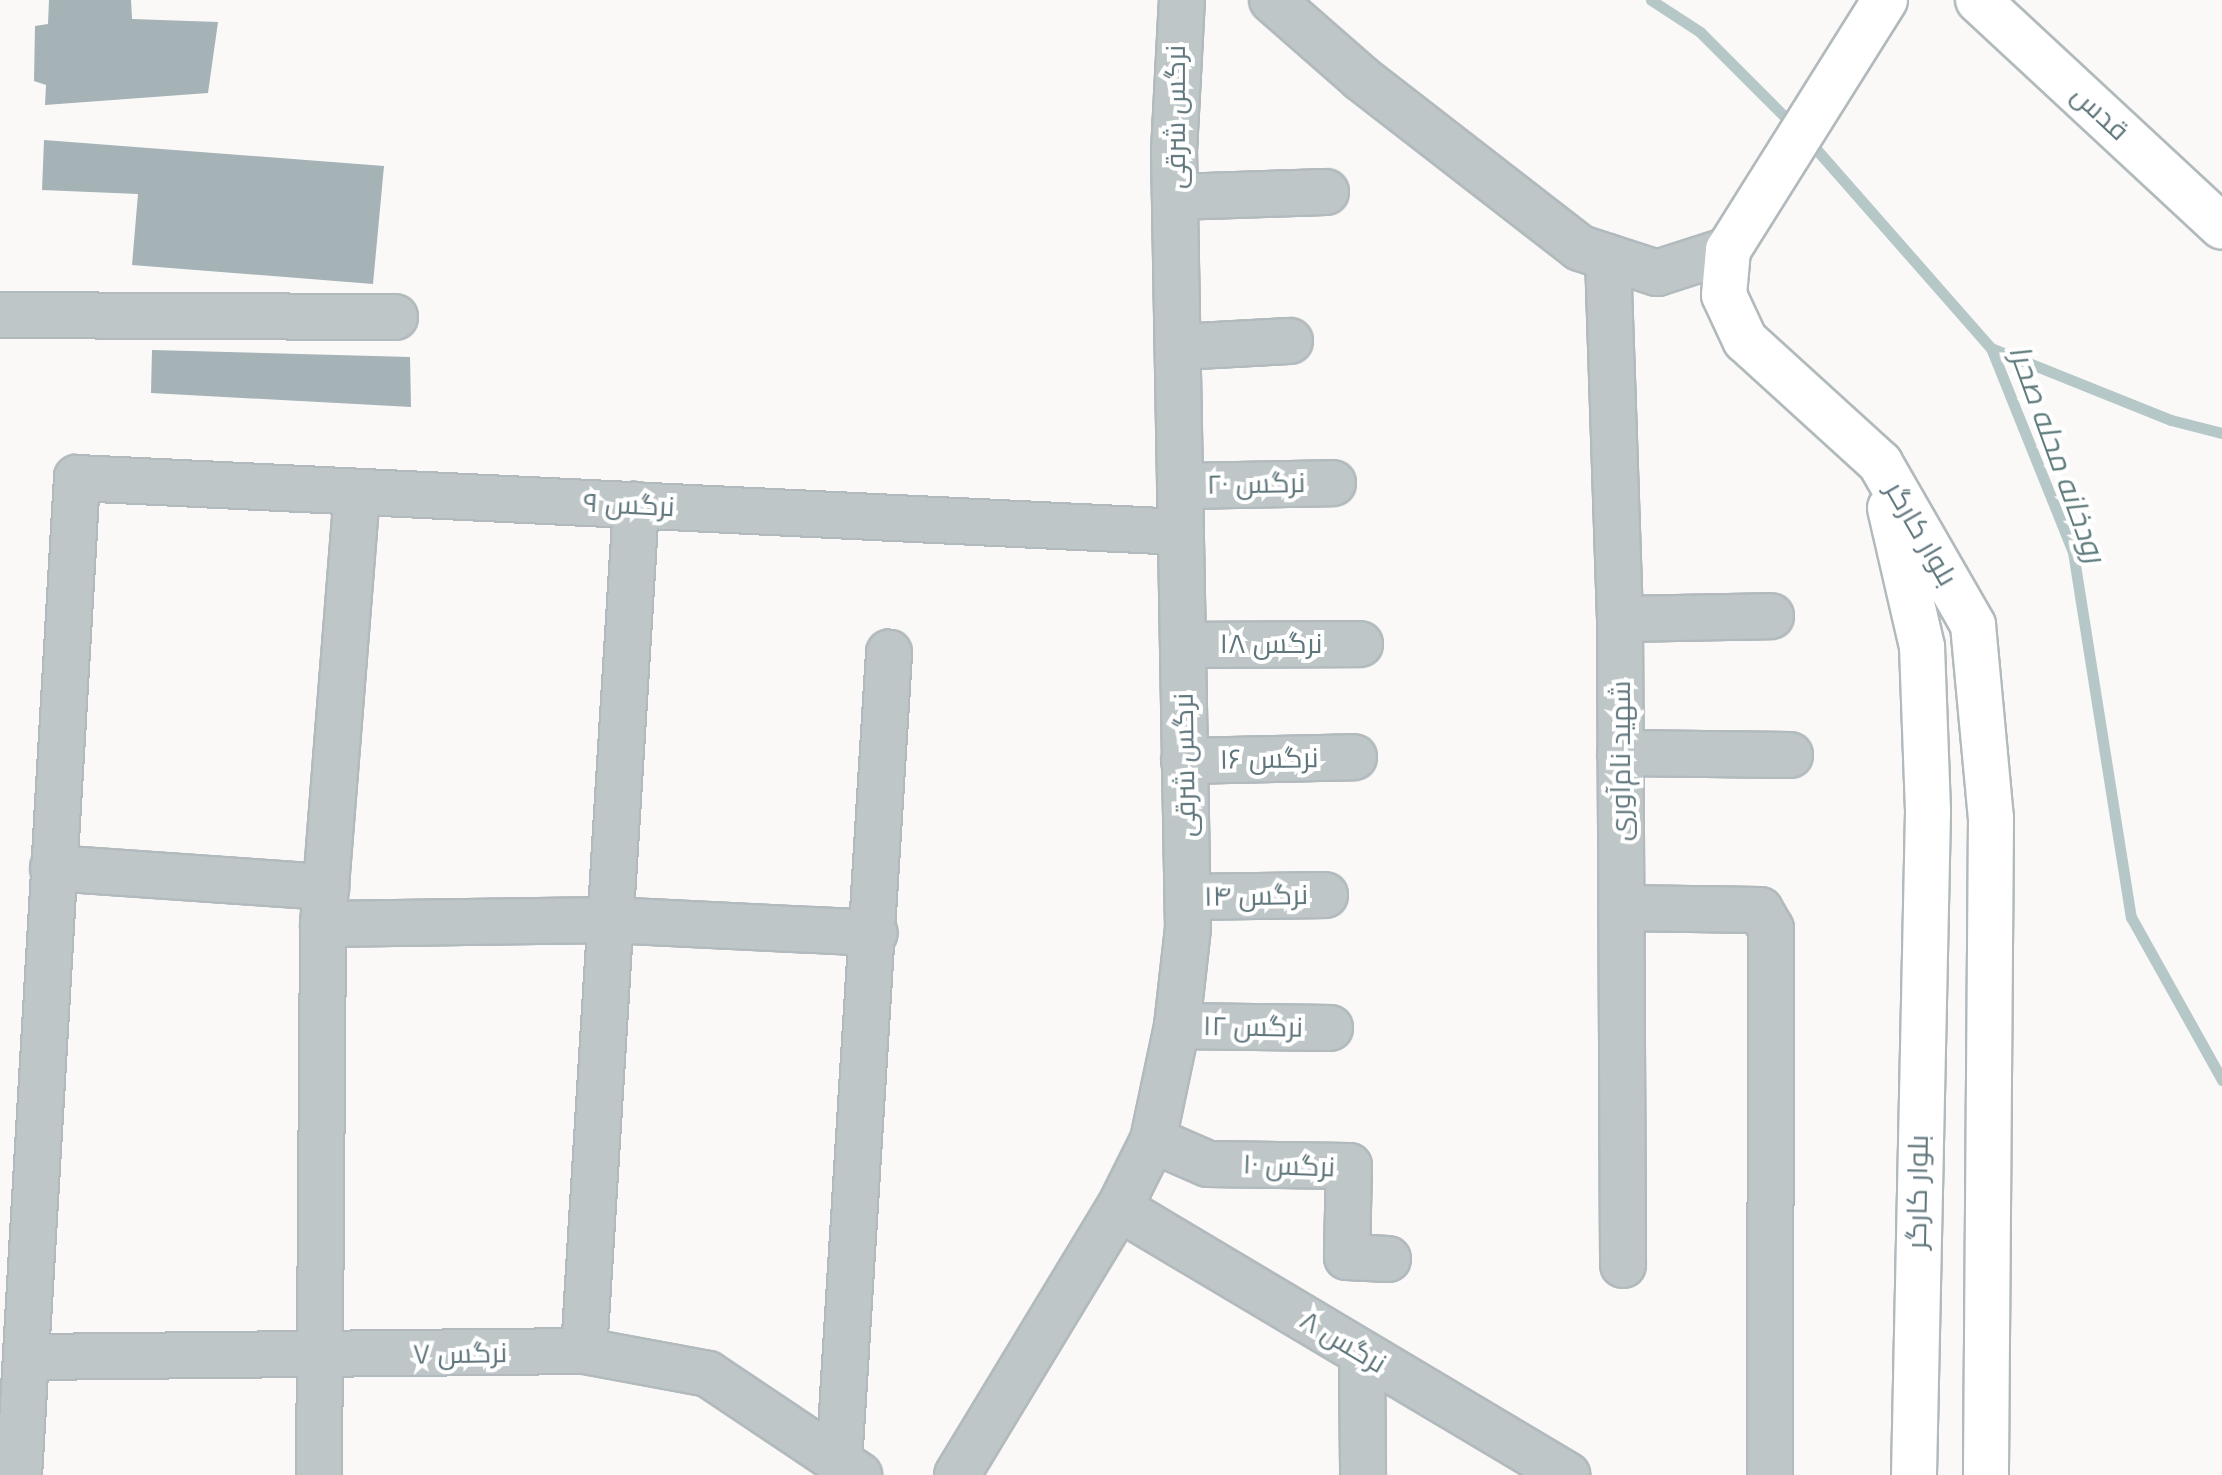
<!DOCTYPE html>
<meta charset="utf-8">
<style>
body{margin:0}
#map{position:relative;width:2222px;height:1475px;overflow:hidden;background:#faf9f8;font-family:"Nunito Sans",Cairo,sans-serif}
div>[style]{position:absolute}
.stream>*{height:11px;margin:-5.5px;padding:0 5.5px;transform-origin:5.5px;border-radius:5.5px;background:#b6c7c8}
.building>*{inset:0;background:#a5b2b6}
.roads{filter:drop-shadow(2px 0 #b2babd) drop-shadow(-2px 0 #b2babd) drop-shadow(0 2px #b2babd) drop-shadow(0 -2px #b2babd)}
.minor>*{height:44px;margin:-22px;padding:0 22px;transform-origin:22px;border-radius:22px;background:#bec6c8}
.major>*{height:44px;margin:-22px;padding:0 22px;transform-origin:22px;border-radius:22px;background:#fff}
span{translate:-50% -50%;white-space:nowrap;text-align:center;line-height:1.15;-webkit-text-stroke:8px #fff;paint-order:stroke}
.street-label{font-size:28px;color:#60767d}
.water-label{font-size:30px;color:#607b7c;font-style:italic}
</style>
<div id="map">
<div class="stream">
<div style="left:1651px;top:0;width:59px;rotate:33.1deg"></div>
<div style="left:1700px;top:32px;width:133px;rotate:45deg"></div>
<div style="left:1809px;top:141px;width:276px;rotate:48.7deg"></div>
<div style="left:1991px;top:348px;width:220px;rotate:68.1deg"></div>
<div style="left:2073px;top:552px;width:370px;rotate:81deg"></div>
<div style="left:2131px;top:917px;width:187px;rotate:60.8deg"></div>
<div style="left:1991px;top:348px;width:194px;rotate:21.8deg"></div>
<div style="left:2171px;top:420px;width:53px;rotate:14.3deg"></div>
</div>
<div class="building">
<div style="clip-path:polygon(49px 0,131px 0,132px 19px,218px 22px,208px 93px,45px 105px,46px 85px,34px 81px,35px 26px,48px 24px)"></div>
<div style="clip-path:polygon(44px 140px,384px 166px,373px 284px,132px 265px,138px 194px,42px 190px)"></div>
<div style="clip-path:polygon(152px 350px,410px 357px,411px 407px,151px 393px)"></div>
</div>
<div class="roads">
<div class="minor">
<div style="left:1272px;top:0;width:118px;rotate:41.2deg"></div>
<div style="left:1361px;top:78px;width:277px;rotate:37.8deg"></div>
<div style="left:1580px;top:248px;width:81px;rotate:18deg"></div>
<div style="left:1657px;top:273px;width:75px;rotate:-17.9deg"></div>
<div style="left:1175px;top:197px;width:151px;rotate:-1.9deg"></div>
<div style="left:1608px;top:257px;width:362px;rotate:88.1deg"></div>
<div style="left:1620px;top:619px;width:646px;rotate:89.73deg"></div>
<div style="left:0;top:315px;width:395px;rotate:0.3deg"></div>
<div style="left:1178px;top:347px;width:112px;rotate:-3.1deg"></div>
<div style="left:1180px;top:486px;width:153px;rotate:-1.1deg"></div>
<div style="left:1620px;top:619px;width:151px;rotate:-1.1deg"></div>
<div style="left:1183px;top:645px;width:177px;rotate:-0.3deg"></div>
<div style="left:1620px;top:753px;width:170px;rotate:0.7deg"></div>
<div style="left:1184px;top:761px;width:170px;rotate:-1.3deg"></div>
<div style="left:53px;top:868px;width:274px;rotate:4deg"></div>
<div style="left:1188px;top:897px;width:137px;rotate:-0.8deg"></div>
<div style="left:1621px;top:908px;width:139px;rotate:0.8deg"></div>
<div style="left:1760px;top:910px;width:22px;rotate:60deg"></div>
<div style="left:1771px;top:929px;width:546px;rotate:90.1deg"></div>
<div style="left:323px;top:924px;width:286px;rotate:-0.8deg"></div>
<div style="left:609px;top:920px;width:266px;rotate:2.8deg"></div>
<div style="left:1177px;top:1026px;width:153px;rotate:0.7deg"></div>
<div style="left:1153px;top:1140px;width:60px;rotate:23.6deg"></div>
<div style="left:1208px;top:1164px;width:141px;rotate:0.8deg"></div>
<div style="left:1349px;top:1166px;width:91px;rotate:91.3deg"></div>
<div style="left:1347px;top:1257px;width:41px;rotate:2.8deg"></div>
<div style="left:1119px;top:1208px;width:522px;rotate:30.79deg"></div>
<div style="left:584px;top:1351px;width:848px;rotate:-86.48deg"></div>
<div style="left:1362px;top:1353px;width:122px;rotate:89.5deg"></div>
<div style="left:29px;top:1357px;width:555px;rotate:-0.62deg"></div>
<div style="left:584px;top:1351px;width:126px;rotate:10.5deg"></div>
<div style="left:708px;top:1374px;width:182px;rotate:33.8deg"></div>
<div style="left:839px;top:1462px;width:811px;rotate:-86.46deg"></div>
<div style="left:19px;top:1475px;width:999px;rotate:-86.67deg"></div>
<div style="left:77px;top:478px;width:1105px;rotate:2.8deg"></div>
<div style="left:319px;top:1475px;width:551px;rotate:-89.58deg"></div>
<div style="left:323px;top:924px;width:433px;rotate:-85.5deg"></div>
<div style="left:957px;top:1475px;width:312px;rotate:-58.8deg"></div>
<div style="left:1119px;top:1208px;width:76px;rotate:-63.4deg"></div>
<div style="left:1153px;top:1140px;width:116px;rotate:-78.1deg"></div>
<div style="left:1177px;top:1026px;width:99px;rotate:-83.6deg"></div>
<div style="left:1188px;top:928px;width:777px;rotate:-91.03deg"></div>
<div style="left:1174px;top:151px;width:151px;rotate:-87deg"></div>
</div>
<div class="major">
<div style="left:1885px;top:0;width:295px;rotate:122.1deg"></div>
<div style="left:1728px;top:250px;width:45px;rotate:95.1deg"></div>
<div style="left:1724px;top:295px;width:50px;rotate:65deg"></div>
<div style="left:1745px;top:340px;width:183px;rotate:42.3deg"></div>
<div style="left:1880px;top:463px;width:187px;rotate:60.1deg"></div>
<div style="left:1973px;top:625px;width:194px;rotate:84.7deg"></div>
<div style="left:1991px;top:818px;width:657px;rotate:90.44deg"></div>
<div style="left:1978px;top:0;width:333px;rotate:42.9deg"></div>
<div style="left:1890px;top:508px;width:143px;rotate:77deg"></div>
<div style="left:1922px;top:647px;width:165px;rotate:87.9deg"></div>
<div style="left:1928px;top:812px;width:663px;rotate:91.21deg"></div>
</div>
</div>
<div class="street-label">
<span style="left:2100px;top:113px;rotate:43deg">قدس</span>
<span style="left:1176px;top:117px;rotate:-90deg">نرگس شرقی</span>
<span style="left:1256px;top:484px;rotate:-1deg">نرگس ۲۰</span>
<span style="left:629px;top:505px;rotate:3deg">نرگس ۹</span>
<span style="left:1921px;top:534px;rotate:60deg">بلوار کارگر</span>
<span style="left:1271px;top:644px">نرگس ۱۸</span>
<span style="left:1269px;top:759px;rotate:-1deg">نرگس ۱۶</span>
<span style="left:1621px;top:761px;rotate:-90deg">شهید نام‌آوری</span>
<span style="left:1185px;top:765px;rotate:-91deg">نرگس شرقی</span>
<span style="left:1256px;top:896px;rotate:-1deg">نرگس ۱۴</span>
<span style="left:1253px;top:1027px;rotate:1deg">نرگس ۱۲</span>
<span style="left:1289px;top:1166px;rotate:2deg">نرگس ۱۰</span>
<span style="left:1918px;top:1192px;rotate:-89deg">بلوار کارگر</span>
<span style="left:1343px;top:1342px;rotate:31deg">نرگس ۸</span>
<span style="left:460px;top:1354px;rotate:-1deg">نرگس ۷</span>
</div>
<div class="water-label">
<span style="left:2056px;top:454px;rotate:70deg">رودخانه محله صحرا</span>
</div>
</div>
